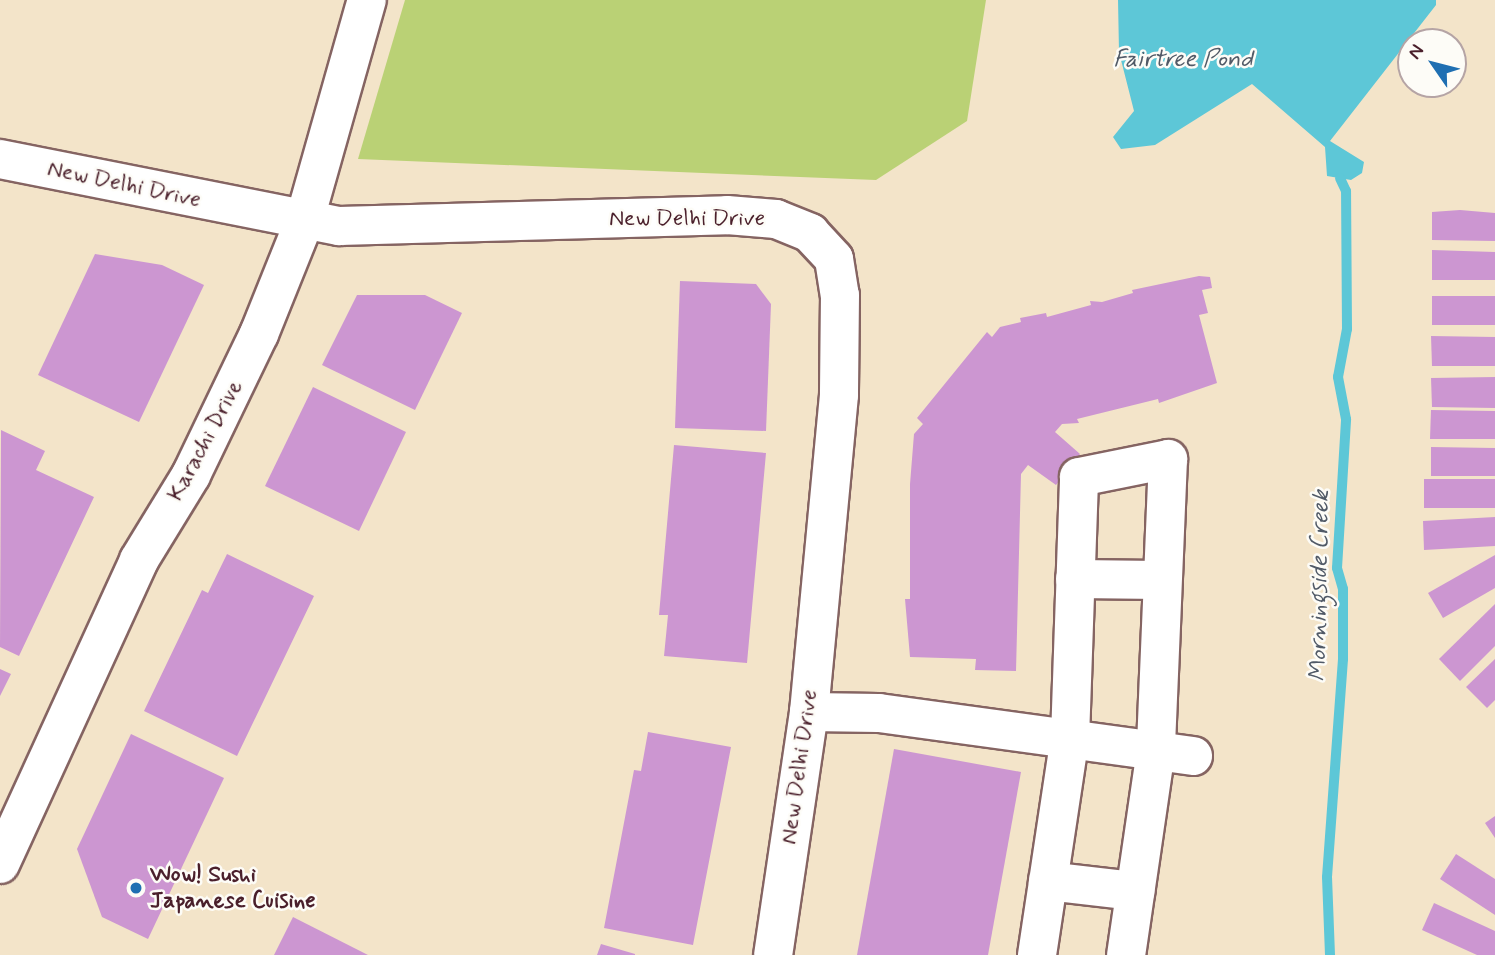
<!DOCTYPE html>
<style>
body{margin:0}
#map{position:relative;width:1495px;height:955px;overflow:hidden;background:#f3e4c9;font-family:Mynerve,sans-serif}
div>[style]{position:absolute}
.green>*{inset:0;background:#bad175}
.water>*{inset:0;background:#5dc7d7}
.stream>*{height:10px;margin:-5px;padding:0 5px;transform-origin:5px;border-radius:5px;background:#5dc7d7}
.building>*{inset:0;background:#cc96d1}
.roads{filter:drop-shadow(2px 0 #856462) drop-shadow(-2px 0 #856462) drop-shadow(0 2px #856462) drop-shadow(0 -2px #856462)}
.minor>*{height:38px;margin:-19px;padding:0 19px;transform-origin:19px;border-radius:19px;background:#fff}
.dots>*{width:19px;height:19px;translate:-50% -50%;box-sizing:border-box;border:4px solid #fdfcf7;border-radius:50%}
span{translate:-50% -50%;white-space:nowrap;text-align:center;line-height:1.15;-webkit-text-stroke:5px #fdfcf7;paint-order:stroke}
.street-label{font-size:23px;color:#4a1f2b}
.poi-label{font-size:23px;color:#4a1f2b;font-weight:700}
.left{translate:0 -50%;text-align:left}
.water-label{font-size:24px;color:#515a67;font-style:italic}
.north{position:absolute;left:1397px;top:28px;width:70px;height:70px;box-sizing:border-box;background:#fdfcf7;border:2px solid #b5a4a5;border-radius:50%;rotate:305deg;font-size:19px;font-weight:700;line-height:28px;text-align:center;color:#4a1f2b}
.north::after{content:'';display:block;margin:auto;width:24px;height:32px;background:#1f6fb2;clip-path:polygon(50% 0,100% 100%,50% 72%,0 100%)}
</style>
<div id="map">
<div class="green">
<div style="clip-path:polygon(405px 0,986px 0,967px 121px,876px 180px,358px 159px)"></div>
</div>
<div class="water">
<div style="clip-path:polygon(1118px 0,1436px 0,1436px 5px,1330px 141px,1364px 162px,1362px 173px,1351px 180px,1327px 176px,1325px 147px,1252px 84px,1155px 145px,1121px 149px,1113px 137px,1134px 111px,1119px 52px)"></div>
</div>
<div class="stream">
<div style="left:1330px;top:955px;width:78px;rotate:-92.2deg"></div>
<div style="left:1327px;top:877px;width:219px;rotate:-85.8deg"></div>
<div style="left:1343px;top:659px;width:70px;rotate:-90deg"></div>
<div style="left:1343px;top:589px;width:22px;rotate:-106deg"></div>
<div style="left:1337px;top:568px;width:149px;rotate:-86.5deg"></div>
<div style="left:1346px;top:419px;width:43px;rotate:-100.8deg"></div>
<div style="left:1338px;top:377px;width:49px;rotate:-79.4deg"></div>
<div style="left:1347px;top:329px;width:138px;rotate:-90.4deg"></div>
<div style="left:1346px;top:191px;width:14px;rotate:-115deg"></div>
</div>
<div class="building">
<div style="clip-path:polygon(1460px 210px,1495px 213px,1495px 241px,1432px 240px,1432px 212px)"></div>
<div style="clip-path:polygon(1432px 250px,1495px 252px,1495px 280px,1432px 280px)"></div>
<div style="clip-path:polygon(95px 254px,162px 265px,204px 285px,139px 422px,38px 375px)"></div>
<div style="clip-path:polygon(1199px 276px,1210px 277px,1212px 288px,1202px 290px,1208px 313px,1199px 315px,1217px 383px,1159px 403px,1158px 399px,1077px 419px,1079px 423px,1062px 424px,1055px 432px,1080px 454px,1056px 485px,1028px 465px,1021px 474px,1016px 671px,975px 670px,976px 659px,910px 657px,905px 599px,910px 599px,910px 484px,914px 434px,923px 424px,917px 418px,987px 332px,992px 337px,1000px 327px,1021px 322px,1020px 318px,1046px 313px,1047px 317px,1091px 305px,1090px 301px,1102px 302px,1133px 293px,1132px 290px)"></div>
<div style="clip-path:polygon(680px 281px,756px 284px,771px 304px,766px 431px,675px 428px)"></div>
<div style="clip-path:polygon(357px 295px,425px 295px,462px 313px,415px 410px,322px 365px)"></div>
<div style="clip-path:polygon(1432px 296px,1495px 296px,1495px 325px,1432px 325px)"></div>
<div style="clip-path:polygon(1431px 336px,1495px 337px,1495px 366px,1432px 366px)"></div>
<div style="clip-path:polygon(1495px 377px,1495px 408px,1432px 407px,1431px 378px)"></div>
<div style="clip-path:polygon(313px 387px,406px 432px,359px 531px,265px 486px)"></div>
<div style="clip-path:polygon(1431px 410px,1495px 411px,1495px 439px,1430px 439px)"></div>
<div style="clip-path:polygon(1px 430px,45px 451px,36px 470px,94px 497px,19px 656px,0 647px)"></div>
<div style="clip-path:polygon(674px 445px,766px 453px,747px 663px,664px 656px,668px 615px,659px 615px)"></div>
<div style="clip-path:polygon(1431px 447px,1495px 448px,1495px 476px,1431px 476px)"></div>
<div style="clip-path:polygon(1424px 479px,1495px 479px,1495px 508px,1424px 508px)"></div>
<div style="clip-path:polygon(1495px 517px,1495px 546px,1424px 550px,1423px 521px)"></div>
<div style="clip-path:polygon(227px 554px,314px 596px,237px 756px,144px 711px,202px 590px,208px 593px)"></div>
<div style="clip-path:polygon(1495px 555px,1495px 588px,1443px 618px,1428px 593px)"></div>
<div style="clip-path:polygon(1495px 604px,1495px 646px,1460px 681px,1439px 659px)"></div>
<div style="clip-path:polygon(1495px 659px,1495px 700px,1487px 708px,1466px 687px)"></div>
<div style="clip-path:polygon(0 669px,11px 674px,0 696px)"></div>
<div style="clip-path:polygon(648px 732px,731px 747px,693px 945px,604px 928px,634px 770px,641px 771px)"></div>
<div style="clip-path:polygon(131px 734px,224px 778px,148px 939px,102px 917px,77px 849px)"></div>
<div style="clip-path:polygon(894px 749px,1021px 772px,988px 955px,857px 955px)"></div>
<div style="clip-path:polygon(1495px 816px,1495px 838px,1485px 823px)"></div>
<div style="clip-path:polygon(1456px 854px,1495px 879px,1495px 915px,1440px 879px)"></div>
<div style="clip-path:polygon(1434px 903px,1495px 931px,1495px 955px,1477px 955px,1422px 930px)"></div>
<div style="clip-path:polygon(293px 917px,368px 955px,274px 955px)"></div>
<div style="clip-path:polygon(601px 944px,635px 954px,635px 955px,597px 955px)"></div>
</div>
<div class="roads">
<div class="minor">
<div style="left:0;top:159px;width:346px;rotate:11.2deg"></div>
<div style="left:339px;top:226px;width:388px;rotate:-1.6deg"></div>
<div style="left:727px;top:215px;width:49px;rotate:4.7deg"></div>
<div style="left:776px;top:219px;width:37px;rotate:22deg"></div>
<div style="left:810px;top:233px;width:35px;rotate:47deg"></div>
<div style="left:834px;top:259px;width:36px;rotate:81deg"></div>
<div style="left:840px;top:295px;width:100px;rotate:90.6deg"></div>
<div style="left:839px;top:395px;width:318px;rotate:95.4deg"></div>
<div style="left:809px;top:712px;width:246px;rotate:98.4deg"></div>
<div style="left:1075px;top:579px;width:87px;rotate:0.7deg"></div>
<div style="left:809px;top:712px;width:70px;rotate:0.8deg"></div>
<div style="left:879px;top:713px;width:317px;rotate:7.8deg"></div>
<div style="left:0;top:864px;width:334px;rotate:-65.4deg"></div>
<div style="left:139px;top:560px;width:100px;rotate:-58.5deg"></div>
<div style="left:191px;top:475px;width:157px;rotate:-64.3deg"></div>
<div style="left:259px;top:334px;width:121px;rotate:-68.1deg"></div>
<div style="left:304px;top:222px;width:231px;rotate:-74.2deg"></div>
<div style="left:1048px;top:881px;width:88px;rotate:6.6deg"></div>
<div style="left:1037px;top:955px;width:219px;rotate:-81.4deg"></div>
<div style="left:1070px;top:738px;width:261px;rotate:-88deg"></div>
<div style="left:1079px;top:477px;width:91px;rotate:-11.4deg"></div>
<div style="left:1168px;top:459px;width:291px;rotate:92.4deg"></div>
<div style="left:1156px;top:750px;width:207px;rotate:98.3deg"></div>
</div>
</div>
<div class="dots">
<div style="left:136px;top:888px;background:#1f6fb2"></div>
</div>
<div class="street-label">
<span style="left:124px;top:185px;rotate:12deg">New Delhi Drive</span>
<span style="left:687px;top:219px">New Delhi Drive</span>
<span style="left:206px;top:441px;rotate:-62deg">Karachi Drive</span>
<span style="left:800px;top:767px;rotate:-82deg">New Delhi Drive</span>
</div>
<div class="poi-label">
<span class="left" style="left:150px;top:888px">Wow! Sushi<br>Japanese Cuisine</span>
</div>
<div class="water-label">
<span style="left:1183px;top:60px">Fairtree Pond</span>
<span style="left:1320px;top:586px;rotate:-89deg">Morningside Creek</span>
</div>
<div class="north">N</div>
</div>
